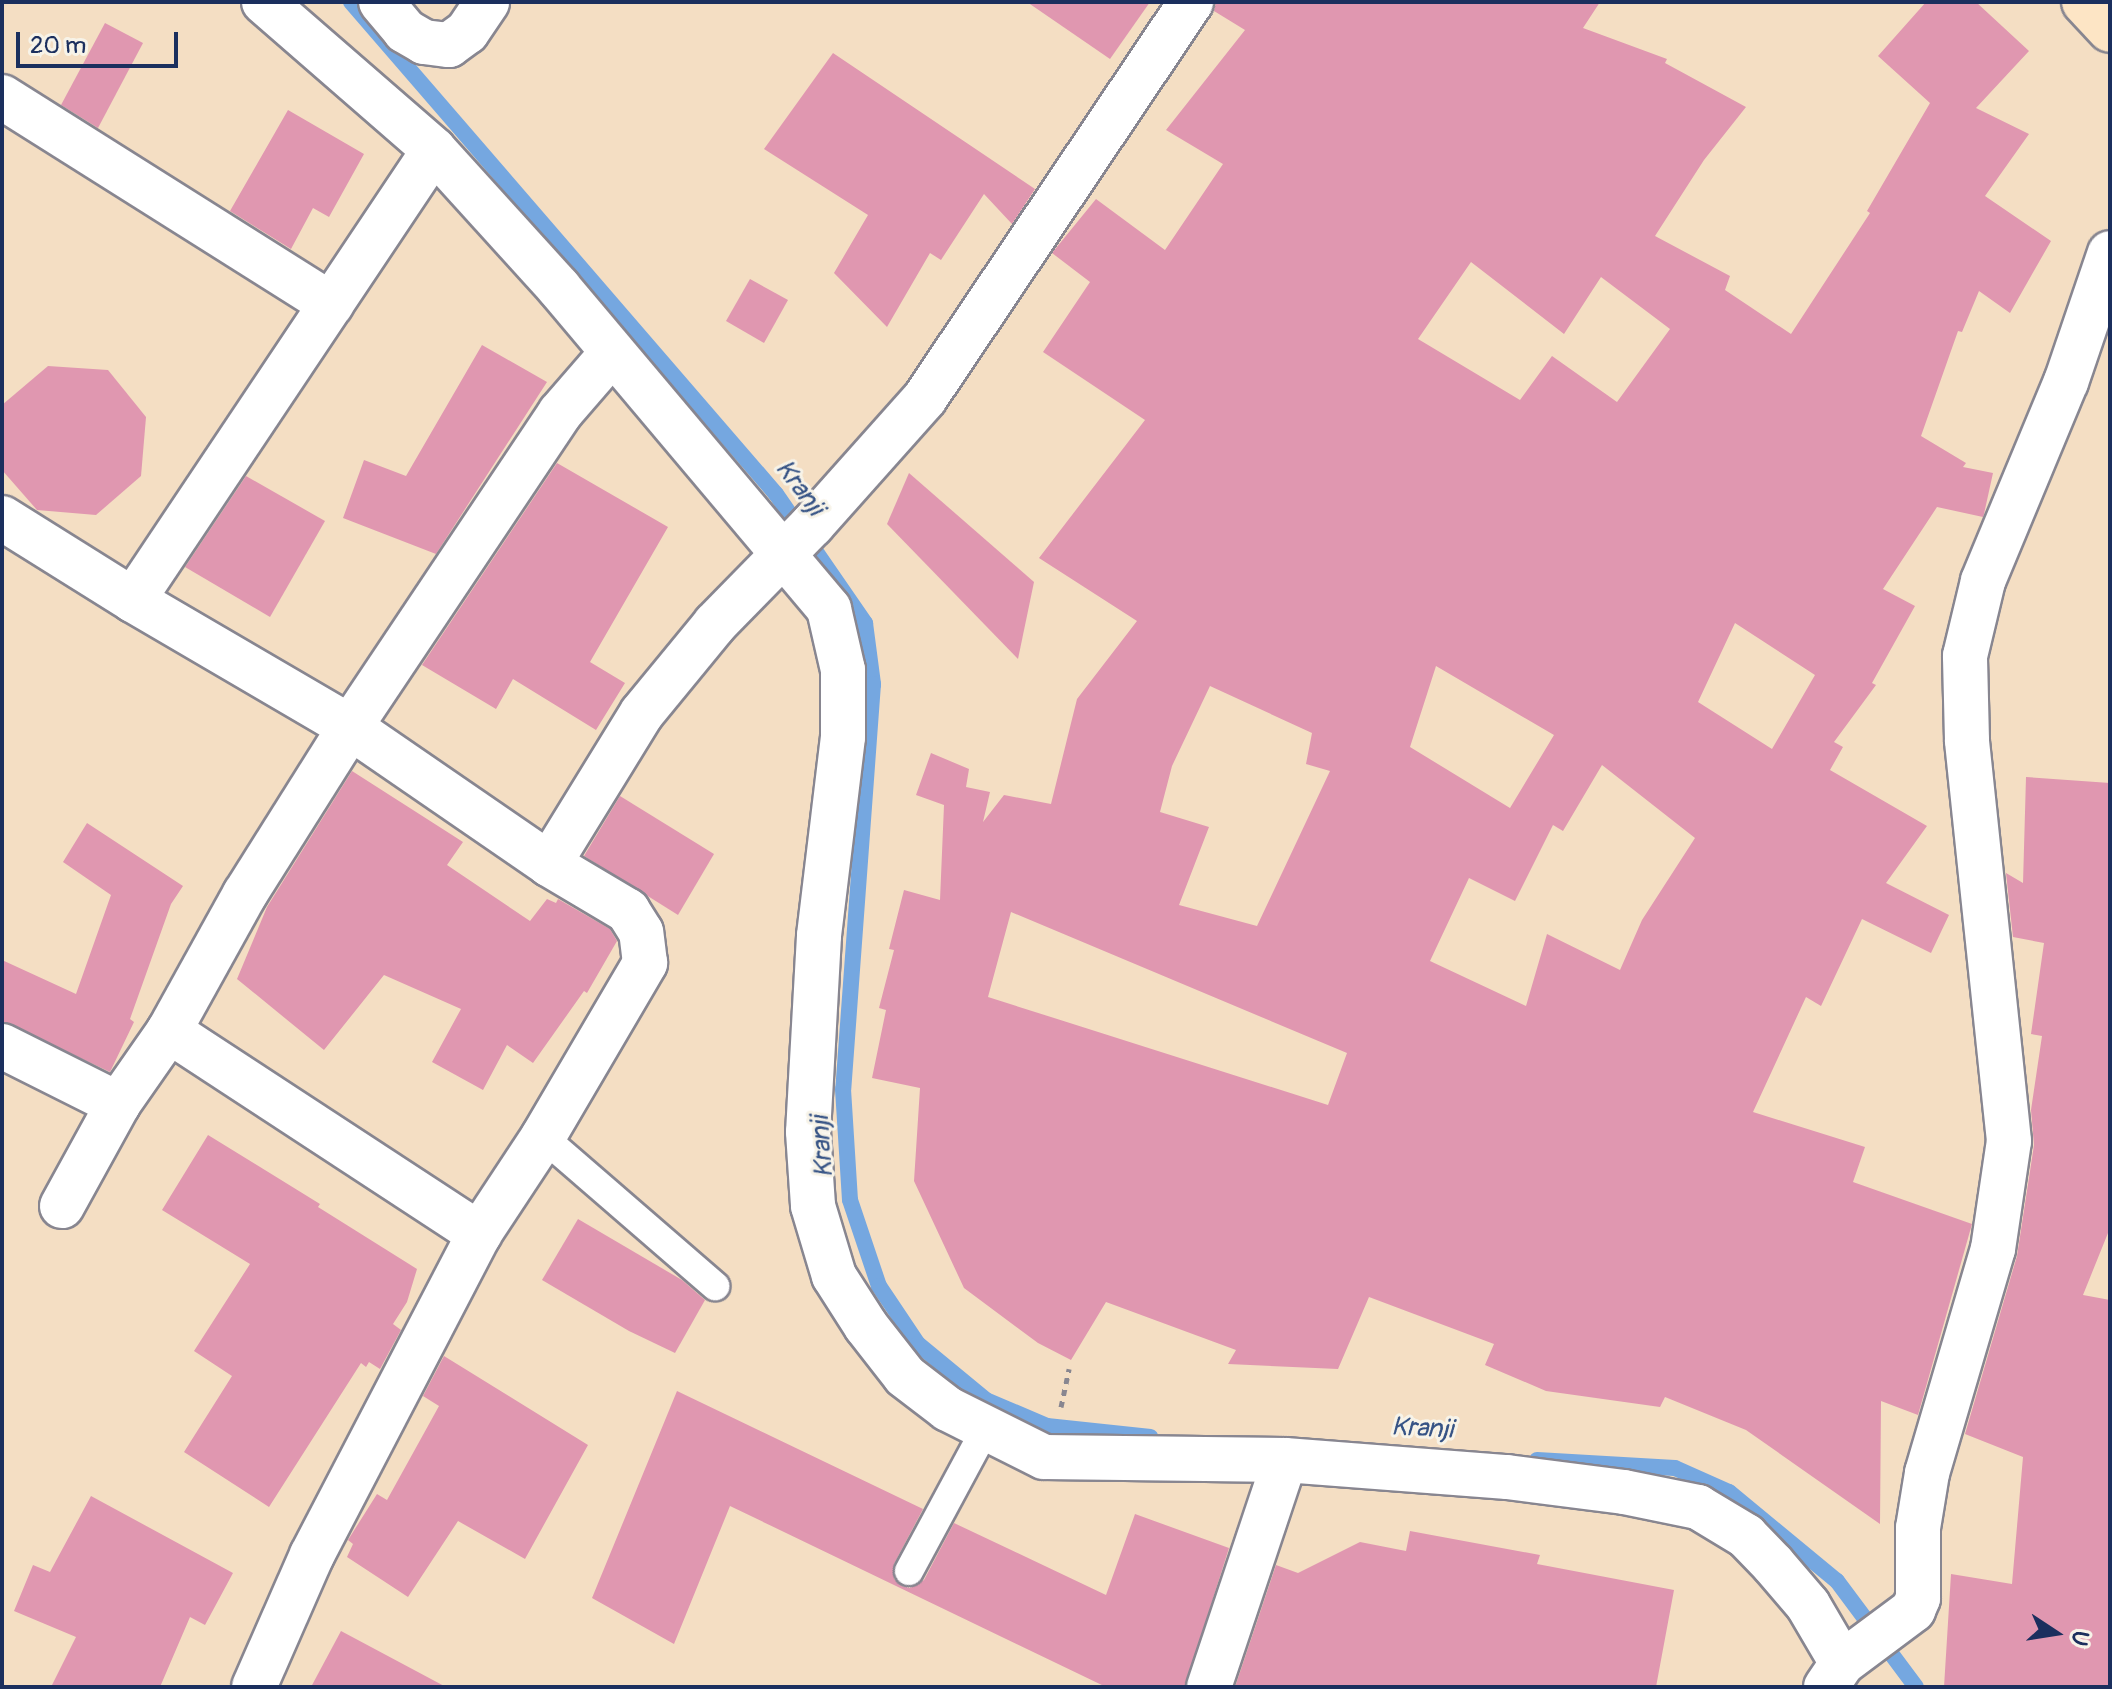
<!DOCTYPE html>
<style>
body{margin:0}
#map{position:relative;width:2112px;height:1689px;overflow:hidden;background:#f4dec3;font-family:Pangolin,sans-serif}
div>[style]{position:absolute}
.stream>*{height:16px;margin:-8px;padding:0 8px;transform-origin:8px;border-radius:8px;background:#75a7e0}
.building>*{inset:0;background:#e097b0}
.path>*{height:5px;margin-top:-2.5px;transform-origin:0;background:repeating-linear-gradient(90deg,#888690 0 6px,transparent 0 12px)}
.roads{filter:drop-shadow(2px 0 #888690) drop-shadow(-2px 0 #888690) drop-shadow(0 2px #888690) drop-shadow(0 -2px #888690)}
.lane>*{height:28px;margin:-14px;padding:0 14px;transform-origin:14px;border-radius:14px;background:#fff}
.street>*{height:44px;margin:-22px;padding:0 22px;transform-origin:22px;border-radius:22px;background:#fff}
.secondary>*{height:44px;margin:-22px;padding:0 22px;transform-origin:22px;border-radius:22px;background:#fde5c5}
span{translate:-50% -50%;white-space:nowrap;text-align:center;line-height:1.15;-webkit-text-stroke:6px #f7f3e8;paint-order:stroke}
.water-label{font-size:26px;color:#365385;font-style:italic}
.frame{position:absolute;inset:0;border:4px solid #1b2f5e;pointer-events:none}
.north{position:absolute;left:2016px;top:1593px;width:80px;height:80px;-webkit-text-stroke:6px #f7f3e8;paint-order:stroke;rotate:102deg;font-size:22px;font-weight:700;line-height:32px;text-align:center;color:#1b2f5e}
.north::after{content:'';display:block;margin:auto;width:28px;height:36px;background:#1b2f5e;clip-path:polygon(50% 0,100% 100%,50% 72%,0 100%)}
.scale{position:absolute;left:16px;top:32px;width:162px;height:36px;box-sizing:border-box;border:4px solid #1b2f5e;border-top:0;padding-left:10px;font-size:24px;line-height:28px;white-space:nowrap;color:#1b2f5e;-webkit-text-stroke:6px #f7f3e8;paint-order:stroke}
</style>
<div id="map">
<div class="stream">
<div style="left:351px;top:2px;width:650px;rotate:49.18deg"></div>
<div style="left:776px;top:494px;width:157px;rotate:55.4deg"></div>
<div style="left:865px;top:623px;width:62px;rotate:82.5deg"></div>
<div style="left:873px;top:684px;width:406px;rotate:94.2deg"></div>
<div style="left:843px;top:1089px;width:111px;rotate:86.4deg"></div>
<div style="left:850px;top:1200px;width:91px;rotate:71.4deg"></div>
<div style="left:879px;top:1286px;width:70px;rotate:56.1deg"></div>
<div style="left:918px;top:1344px;width:88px;rotate:39.5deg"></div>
<div style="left:986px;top:1400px;width:66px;rotate:23.1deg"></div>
<div style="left:1047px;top:1426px;width:104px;rotate:6.1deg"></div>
<div style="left:1537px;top:1460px;width:138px;rotate:3.3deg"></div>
<div style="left:1675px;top:1468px;width:59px;rotate:24deg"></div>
<div style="left:1729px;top:1492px;width:140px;rotate:39.5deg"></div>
<div style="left:1837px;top:1581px;width:132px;rotate:53.3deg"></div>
</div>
<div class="building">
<div style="clip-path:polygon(1027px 2px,1150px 2px,1110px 59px)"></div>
<div style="clip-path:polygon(evenodd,1216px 2px,1600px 2px,1583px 28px,1667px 59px,1665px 63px,1746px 107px,1704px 160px,1655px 236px,1730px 276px,1725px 290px,1791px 334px,1870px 213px,1867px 211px,1930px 103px,1878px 56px,1926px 2px,1976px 2px,2029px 51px,1976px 108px,2029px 134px,1985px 196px,2051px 241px,2010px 313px,1979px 291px,1962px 332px,1958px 331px,1921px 436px,1966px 463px,1963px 467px,1993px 473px,1984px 514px,1983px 517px,1937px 507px,1883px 589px,1915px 606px,1872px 683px,1876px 685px,1834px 742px,1843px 747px,1830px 770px,1927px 826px,1886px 883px,1949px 915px,1931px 953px,1862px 919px,1821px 1006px,1806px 997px,1753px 1112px,1865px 1147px,1853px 1182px,1972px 1224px,1918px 1415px,1881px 1401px,1880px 1524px,1746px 1430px,1665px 1397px,1660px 1407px,1546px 1391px,1485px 1365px,1494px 1344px,1369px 1297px,1338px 1369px,1228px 1364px,1236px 1350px,1106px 1302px,1071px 1360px,1038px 1343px,964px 1288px,914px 1181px,920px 1088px,872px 1078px,886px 1010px,879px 1008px,894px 950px,889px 949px,904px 890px,940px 900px,944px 805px,916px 795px,931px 753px,969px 769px,966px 787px,990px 792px,983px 822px,1004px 795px,1051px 804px,1077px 699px,1137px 621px,1039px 558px,1145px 420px,1043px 352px,1090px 282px,1052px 253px,1096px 199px,1165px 250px,1223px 164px,1166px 130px,1245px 30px,1214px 11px,1216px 2px,1471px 262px,1564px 334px,1601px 277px,1670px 329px,1617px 402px,1552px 356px,1520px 400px,1418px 339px,1471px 262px,1216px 2px,1735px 623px,1815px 675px,1772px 749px,1698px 702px,1735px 623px,1216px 2px,1436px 666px,1554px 735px,1510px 808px,1410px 747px,1436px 666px,1216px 2px,1210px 686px,1312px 733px,1306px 764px,1330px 771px,1257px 926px,1179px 905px,1209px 827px,1160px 812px,1172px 766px,1210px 686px,1216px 2px,1602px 765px,1695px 838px,1642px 920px,1620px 970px,1547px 934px,1526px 1006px,1430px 961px,1469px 878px,1515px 901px,1553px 825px,1563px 831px,1602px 765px,1216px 2px,1011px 912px,1347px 1053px,1328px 1105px,988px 997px,1011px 912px)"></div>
<div style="clip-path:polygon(105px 23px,143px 43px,98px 128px,61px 105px)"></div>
<div style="clip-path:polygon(833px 53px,1035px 189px,1012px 224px,984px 194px,941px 260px,930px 253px,887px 327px,834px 273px,868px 215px,764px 149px)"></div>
<div style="clip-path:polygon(288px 110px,364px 154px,329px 217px,313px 208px,291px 249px,230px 211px)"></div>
<div style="clip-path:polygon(750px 279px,788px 300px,764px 343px,726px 321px)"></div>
<div style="clip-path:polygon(482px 345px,547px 382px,436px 554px,343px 518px,364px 460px,406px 476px)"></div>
<div style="clip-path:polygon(48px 366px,108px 370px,146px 417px,141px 476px,96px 515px,37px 510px,2px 470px,2px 405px)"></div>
<div style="clip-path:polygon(557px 463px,668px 527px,590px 662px,625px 683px,596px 730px,513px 679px,496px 709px,422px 665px)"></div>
<div style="clip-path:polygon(909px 473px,1034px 582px,1018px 659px,887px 524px)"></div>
<div style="clip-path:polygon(246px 476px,325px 521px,270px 617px,185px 567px)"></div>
<div style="clip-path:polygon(352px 771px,463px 842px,447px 865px,530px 921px,547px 899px,556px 903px,558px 899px,610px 929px,617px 941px,587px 993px,584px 991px,533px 1063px,507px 1045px,483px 1090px,432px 1062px,461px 1009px,384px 975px,324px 1050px,237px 979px,267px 907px)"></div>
<div style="clip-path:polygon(2026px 777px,2110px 783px,2110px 1228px,2083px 1295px,2110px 1300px,2110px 1687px,1944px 1687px,1951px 1574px,2012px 1584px,2023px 1457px,1965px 1434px,2017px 1256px,2034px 1145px,2031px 1110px,2042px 1036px,2031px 1034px,2044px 943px,2013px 937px,2006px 873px,2023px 883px)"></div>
<div style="clip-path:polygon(620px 796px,714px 854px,678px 915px,584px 856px)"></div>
<div style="clip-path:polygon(87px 823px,183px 886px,171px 904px,130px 1019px,134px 1022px,110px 1072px,2px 1021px,2px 960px,76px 994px,111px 895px,63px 862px)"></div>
<div style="clip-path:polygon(208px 1135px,320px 1204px,318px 1207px,417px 1269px,407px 1302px,393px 1324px,401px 1330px,380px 1369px,369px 1362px,366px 1367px,361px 1363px,269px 1507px,184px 1452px,232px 1376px,194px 1351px,250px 1264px,162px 1210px)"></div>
<div style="clip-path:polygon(578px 1219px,682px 1280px,705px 1300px,675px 1353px,629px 1331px,542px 1280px)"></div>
<div style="clip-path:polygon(444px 1356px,588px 1445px,525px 1559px,458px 1521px,408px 1597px,347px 1557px,353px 1544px,348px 1540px,377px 1494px,387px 1500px,439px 1406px,423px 1396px)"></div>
<div style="clip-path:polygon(677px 1391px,923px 1509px,894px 1564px,894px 1579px,902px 1586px,910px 1588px,924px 1580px,954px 1523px,1106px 1595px,1135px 1514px,1229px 1548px,1185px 1687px,1106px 1687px,730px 1506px,674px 1644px,592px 1598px)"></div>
<div style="clip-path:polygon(91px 1496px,233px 1573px,205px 1625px,190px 1617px,160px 1687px,51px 1687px,76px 1637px,14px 1611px,33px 1565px,50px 1572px)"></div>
<div style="clip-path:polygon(1410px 1531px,1540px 1555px,1537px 1564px,1674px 1590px,1656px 1687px,1235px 1687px,1276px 1565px,1298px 1573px,1360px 1542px,1406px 1551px)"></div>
<div style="clip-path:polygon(341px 1631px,446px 1687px,311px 1687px)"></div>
</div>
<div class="path">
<div style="left:1061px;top:1407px;width:39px;rotate:-78deg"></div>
</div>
<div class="roads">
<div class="lane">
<div style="left:543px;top:1137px;width:228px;rotate:40.9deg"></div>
<div style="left:909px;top:1571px;width:160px;rotate:-61.7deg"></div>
</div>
<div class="street">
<div style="left:264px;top:2px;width:225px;rotate:41deg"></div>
<div style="left:434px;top:150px;width:186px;rotate:47.8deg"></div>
<div style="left:559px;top:288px;width:419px;rotate:49.9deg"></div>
<div style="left:829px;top:609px;width:63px;rotate:77.1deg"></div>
<div style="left:843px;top:670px;width:67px;rotate:90deg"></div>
<div style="left:843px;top:737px;width:200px;rotate:96.9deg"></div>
<div style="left:819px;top:936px;width:196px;rotate:93.2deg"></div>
<div style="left:808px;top:1132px;width:74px;rotate:86.1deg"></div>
<div style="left:813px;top:1206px;width:73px;rotate:73.3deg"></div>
<div style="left:834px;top:1276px;width:59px;rotate:57.4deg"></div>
<div style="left:866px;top:1326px;width:63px;rotate:52deg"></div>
<div style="left:905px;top:1376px;width:54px;rotate:37.5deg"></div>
<div style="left:948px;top:1409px;width:107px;rotate:26.6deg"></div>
<div style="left:1044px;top:1457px;width:241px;rotate:0.7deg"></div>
<div style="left:1285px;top:1460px;width:223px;rotate:4.4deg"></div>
<div style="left:1507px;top:1477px;width:118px;rotate:7.3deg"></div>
<div style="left:1624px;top:1492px;width:76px;rotate:11.5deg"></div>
<div style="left:1698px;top:1507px;width:56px;rotate:31.1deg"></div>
<div style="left:1746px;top:1536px;width:39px;rotate:46deg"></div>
<div style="left:1773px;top:1564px;width:54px;rotate:49.5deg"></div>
<div style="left:1808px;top:1605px;width:67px;rotate:59.6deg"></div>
<div style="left:381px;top:2px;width:38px;rotate:50deg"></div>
<div style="left:405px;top:31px;width:22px;rotate:30deg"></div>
<div style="left:424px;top:42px;width:25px;rotate:7deg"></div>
<div style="left:449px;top:45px;width:22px;rotate:-36deg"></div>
<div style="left:467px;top:32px;width:36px;rotate:-56deg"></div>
<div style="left:2px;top:97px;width:389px;rotate:32.2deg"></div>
<div style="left:2px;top:518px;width:155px;rotate:32deg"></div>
<div style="left:133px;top:600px;width:251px;rotate:30.3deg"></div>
<div style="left:350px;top:727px;width:242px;rotate:34.5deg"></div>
<div style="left:133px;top:600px;width:541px;rotate:-56.22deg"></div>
<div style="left:169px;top:1031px;width:371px;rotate:33.2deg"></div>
<div style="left:2px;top:1046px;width:130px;rotate:26.6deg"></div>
<div style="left:62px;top:1206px;width:116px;rotate:-61.2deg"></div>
<div style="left:118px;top:1104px;width:89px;rotate:-55.1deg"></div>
<div style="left:169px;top:1031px;width:157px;rotate:-61deg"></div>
<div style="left:245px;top:894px;width:197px;rotate:-57.8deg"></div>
<div style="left:350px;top:727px;width:378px;rotate:-56.2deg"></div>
<div style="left:560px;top:413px;width:79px;rotate:-49.1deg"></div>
<div style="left:254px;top:1687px;width:144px;rotate:-66.3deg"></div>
<div style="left:312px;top:1555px;width:362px;rotate:-62.5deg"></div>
<div style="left:479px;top:1234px;width:116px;rotate:-56.6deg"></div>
<div style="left:543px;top:1137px;width:202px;rotate:-59.6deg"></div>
<div style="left:645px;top:963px;width:31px;rotate:-97deg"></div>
<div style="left:641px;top:932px;width:25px;rotate:-122deg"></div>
<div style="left:628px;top:911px;width:92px;rotate:-149.3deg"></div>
<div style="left:549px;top:864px;width:177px;rotate:-58.4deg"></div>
<div style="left:642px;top:713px;width:115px;rotate:-50.6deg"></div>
<div style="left:715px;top:624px;width:139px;rotate:-45.6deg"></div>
<div style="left:812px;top:525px;width:170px;rotate:-48.3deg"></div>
<div style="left:925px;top:398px;width:477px;rotate:-56.1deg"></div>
<div style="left:1209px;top:1687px;width:239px;rotate:-71.5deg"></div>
<div style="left:1826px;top:1687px;width:29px;rotate:-56deg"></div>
<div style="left:1842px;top:1663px;width:89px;rotate:-36.7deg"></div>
<div style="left:1913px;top:1610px;width:13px;rotate:-67deg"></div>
<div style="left:1918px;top:1598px;width:70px;rotate:-90deg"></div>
<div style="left:1918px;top:1528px;width:56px;rotate:-80.7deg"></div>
<div style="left:1927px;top:1473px;width:234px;rotate:-73.6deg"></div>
<div style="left:1993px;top:1249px;width:109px;rotate:-81.6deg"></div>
<div style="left:2009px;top:1141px;width:403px;rotate:-96deg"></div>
<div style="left:1967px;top:740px;width:84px;rotate:-91.4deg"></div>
<div style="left:1965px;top:656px;width:77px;rotate:-76.5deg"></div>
<div style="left:1983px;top:581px;width:216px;rotate:-67.4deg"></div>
<div style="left:2066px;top:382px;width:136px;rotate:-71.2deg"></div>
</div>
<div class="secondary">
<div style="left:2084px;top:2px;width:38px;rotate:47deg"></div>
</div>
</div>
<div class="water-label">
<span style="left:799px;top:488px;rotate:53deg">Kranji</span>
<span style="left:823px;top:1147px;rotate:-94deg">Kranji</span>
<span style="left:1422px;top:1429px;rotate:3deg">Kranji</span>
</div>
<div class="frame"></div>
<div class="north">U</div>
<div class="scale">20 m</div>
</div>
